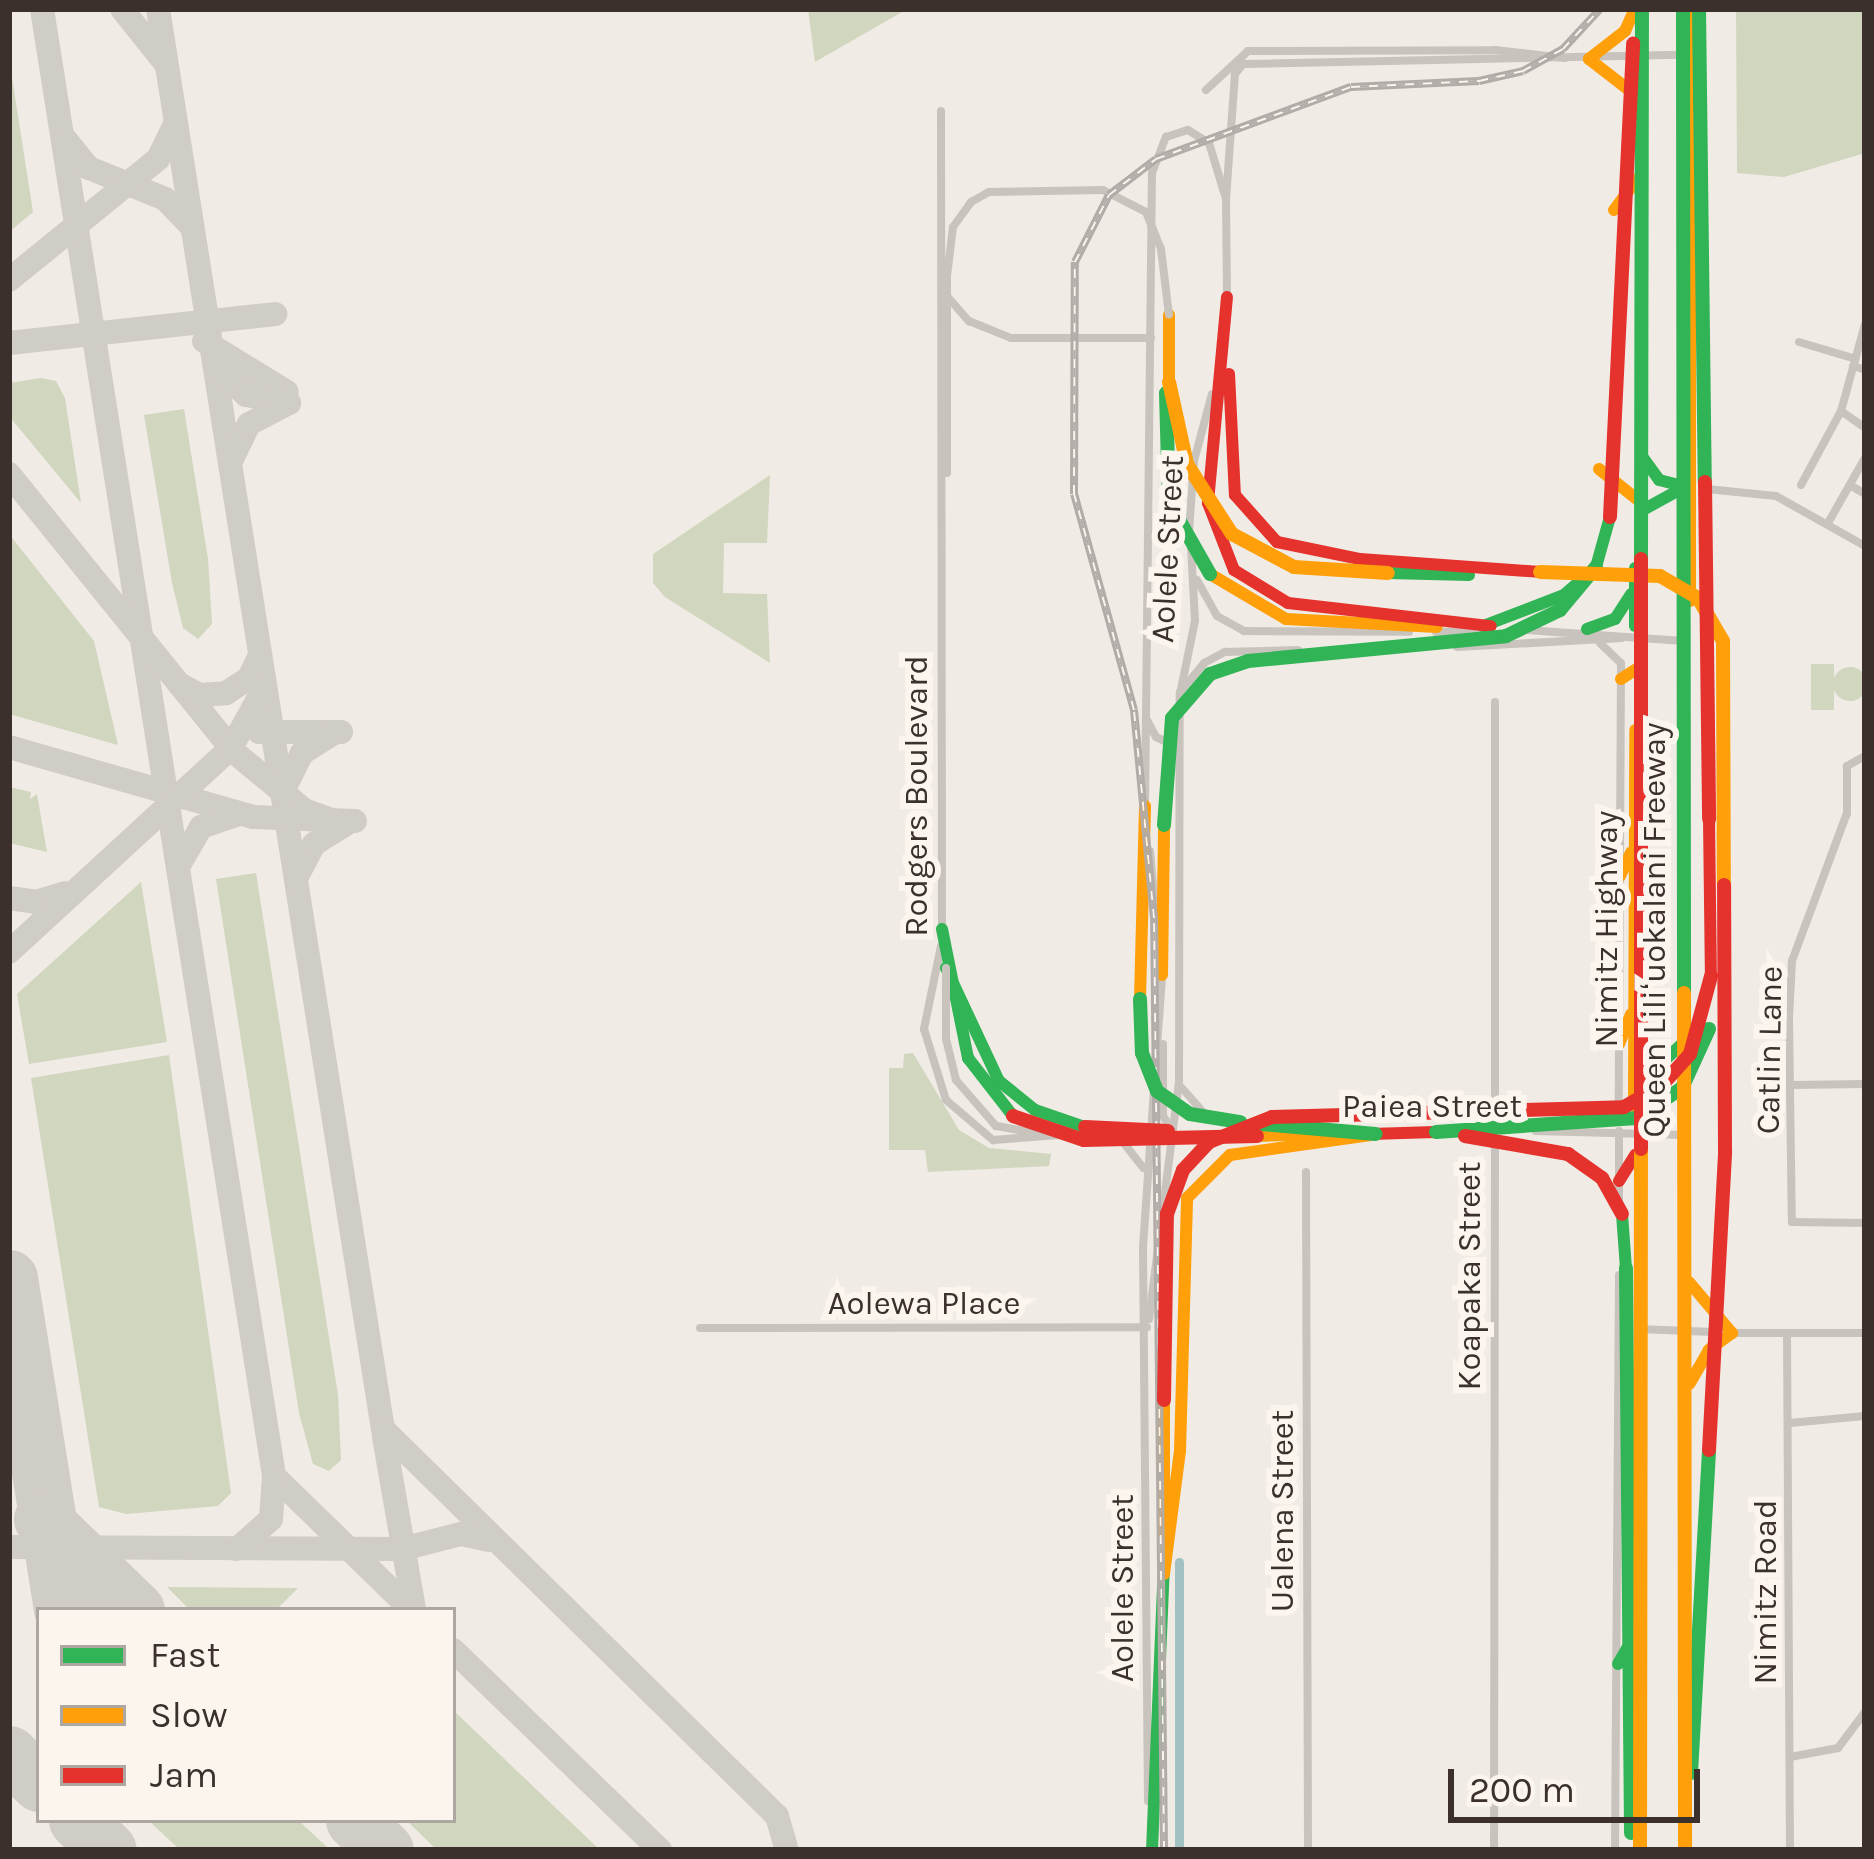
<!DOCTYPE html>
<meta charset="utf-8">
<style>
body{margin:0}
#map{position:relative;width:1874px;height:1859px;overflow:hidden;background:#f0ebe5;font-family:Karla,sans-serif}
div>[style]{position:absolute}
.green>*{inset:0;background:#d1d6bf}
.round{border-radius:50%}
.canal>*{height:9px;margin:-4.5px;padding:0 4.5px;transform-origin:4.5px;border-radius:4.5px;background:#a1c2c1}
.taxiway>*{height:24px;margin:-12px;padding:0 12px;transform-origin:12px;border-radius:12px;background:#d0ccc6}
.runway>*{height:57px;margin:-28.5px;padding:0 28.5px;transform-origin:28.5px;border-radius:28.5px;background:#d0ccc6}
.street>*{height:8px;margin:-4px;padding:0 4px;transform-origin:4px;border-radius:4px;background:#c9c3be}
.fast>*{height:12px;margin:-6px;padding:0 6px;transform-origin:6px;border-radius:6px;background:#30b455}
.slow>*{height:12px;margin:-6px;padding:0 6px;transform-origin:6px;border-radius:6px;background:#ff9f0a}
.jam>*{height:12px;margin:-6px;padding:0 6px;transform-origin:6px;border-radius:6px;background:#e5322d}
.rail>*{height:8px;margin-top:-4px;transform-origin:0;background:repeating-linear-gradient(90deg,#fbf5ee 0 9px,#b1aca8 0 18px);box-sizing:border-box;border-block:3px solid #b1aca8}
.street-bridge>*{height:8px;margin:-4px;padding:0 4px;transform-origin:4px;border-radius:4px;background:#c9c3be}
.fast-bridge>*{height:14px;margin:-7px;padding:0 7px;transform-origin:7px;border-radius:7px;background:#30b455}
.slow-bridge>*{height:14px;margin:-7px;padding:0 7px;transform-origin:7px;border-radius:7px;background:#ff9f0a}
.jam-bridge>*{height:14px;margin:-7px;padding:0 7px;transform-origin:7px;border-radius:7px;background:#e5322d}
span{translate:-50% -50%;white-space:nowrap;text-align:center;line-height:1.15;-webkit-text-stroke:12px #fbf5ee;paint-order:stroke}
.street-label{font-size:33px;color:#3b302b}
.frame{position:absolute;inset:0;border:12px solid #3b302b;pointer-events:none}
.legend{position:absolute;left:36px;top:1607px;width:420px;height:216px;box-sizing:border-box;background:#fbf5ee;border:3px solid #aea6a0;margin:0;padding:15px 21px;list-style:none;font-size:36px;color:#3b302b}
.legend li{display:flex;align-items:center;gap:24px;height:60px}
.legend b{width:60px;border:3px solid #aea6a0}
.scale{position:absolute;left:1448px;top:1769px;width:252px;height:54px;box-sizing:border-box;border:6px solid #3b302b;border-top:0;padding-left:15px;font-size:36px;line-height:42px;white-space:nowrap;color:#3b302b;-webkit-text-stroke:9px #fbf5ee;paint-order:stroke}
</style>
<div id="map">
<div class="green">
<div style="clip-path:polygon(808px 9px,902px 9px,902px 12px,815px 62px)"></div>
<div style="clip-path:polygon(1736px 9px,1865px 9px,1865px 153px,1784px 177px,1737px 173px)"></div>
<div style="clip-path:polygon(9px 58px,33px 212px,9px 232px)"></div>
<div style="clip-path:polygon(41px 378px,56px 381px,65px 398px,81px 503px,9px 416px,10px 383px)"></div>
<div style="clip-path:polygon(184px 409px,208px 559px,212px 624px,198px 639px,183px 628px,172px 583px,144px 415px)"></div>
<div style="clip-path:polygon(770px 475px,767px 543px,724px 543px,723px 593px,767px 594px,770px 663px,665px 597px,653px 583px,653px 554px)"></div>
<div style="clip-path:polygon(9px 534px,94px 641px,118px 745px,9px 714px)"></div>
<div style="clip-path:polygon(1811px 664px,1834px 664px,1834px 710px,1811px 710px)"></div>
<div class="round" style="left:1833px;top:667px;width:34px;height:34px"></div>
<div style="clip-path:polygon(9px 787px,31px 792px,30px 799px,37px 794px,47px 852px,9px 843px)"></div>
<div style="clip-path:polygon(256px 873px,338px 1395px,341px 1460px,329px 1471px,313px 1464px,299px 1413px,216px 879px)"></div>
<div style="clip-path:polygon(141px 882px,167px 1042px,29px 1064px,17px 994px)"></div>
<div style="clip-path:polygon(913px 1053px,959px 1130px,989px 1148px,1051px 1154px,1049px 1166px,928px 1172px,925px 1150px,889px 1150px,889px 1068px,903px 1068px,904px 1054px)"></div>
<div style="clip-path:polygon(169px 1055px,231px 1493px,218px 1506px,126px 1514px,99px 1507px,31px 1078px)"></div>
<div style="clip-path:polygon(167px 1587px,298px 1588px,276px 1610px,190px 1610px)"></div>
<div style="clip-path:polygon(453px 1710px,600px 1850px,437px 1850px,406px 1820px,453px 1820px)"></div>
<div style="clip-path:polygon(148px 1820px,298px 1820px,330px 1850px,180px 1850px)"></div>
</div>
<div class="canal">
<div style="left:1179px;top:1850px;width:288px;rotate:-90deg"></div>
</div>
<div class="taxiway">
<div style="left:42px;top:9px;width:1485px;rotate:81.01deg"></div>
<div style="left:274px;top:1476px;width:192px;rotate:44.2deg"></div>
<div style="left:122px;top:9px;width:70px;rotate:51.3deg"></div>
<div style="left:158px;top:9px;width:1438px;rotate:81deg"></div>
<div style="left:383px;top:1429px;width:552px;rotate:44.49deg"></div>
<div style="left:777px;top:1816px;width:35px;rotate:74deg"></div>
<div style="left:66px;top:140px;width:36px;rotate:51deg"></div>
<div style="left:89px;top:168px;width:82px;rotate:22.2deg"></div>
<div style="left:165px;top:199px;width:37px;rotate:46deg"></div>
<div style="left:9px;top:280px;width:192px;rotate:-39.1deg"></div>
<div style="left:158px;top:159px;width:39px;rotate:-64deg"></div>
<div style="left:204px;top:341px;width:97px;rotate:31.6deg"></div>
<div style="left:9px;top:343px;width:268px;rotate:-6.2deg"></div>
<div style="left:215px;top:365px;width:43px;rotate:44.1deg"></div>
<div style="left:246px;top:395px;width:44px;rotate:10.5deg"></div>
<div style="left:231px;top:461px;width:41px;rotate:-64.1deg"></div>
<div style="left:249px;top:424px;width:43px;rotate:-27.8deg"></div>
<div style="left:9px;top:474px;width:358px;rotate:51deg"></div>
<div style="left:234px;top:752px;width:91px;rotate:39.6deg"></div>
<div style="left:304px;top:810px;width:33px;rotate:20deg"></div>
<div style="left:179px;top:684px;width:24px;rotate:28deg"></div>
<div style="left:200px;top:695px;width:26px;rotate:-4deg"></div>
<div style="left:226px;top:693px;width:27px;rotate:-33deg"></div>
<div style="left:249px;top:678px;width:25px;rotate:-64deg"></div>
<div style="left:259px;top:732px;width:82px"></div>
<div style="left:9px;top:747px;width:254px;rotate:16deg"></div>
<div style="left:253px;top:817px;width:102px;rotate:2.2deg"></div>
<div style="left:283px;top:791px;width:42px;rotate:-63.4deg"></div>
<div style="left:302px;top:753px;width:36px;rotate:-32deg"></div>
<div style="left:179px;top:865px;width:44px;rotate:-59.9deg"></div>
<div style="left:201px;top:827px;width:39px;rotate:-19deg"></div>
<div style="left:296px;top:878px;width:38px;rotate:-62deg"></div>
<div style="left:314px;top:844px;width:39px;rotate:-32deg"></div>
<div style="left:9px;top:898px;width:27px;rotate:8deg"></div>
<div style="left:36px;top:902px;width:30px;rotate:-17deg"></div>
<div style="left:9px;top:952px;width:301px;rotate:-42.6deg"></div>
<div style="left:231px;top:748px;width:66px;rotate:-61.1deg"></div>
<div style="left:384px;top:1437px;width:175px;rotate:80.1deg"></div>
<div style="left:9px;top:1547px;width:393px;rotate:0.3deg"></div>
<div style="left:402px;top:1549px;width:61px;rotate:-14.3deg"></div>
<div style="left:461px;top:1534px;width:29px;rotate:12deg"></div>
<div style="left:237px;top:1549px;width:45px;rotate:-41.4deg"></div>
<div style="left:271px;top:1519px;width:43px;rotate:-86deg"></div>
<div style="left:453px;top:1650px;width:288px;rotate:44deg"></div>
</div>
<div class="runway">
<div style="left:9px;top:1278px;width:336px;rotate:80.9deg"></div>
<div style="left:42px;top:1519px;width:131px;rotate:44.1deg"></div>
<div style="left:9px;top:1754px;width:42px;rotate:44deg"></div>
<div style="left:77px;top:1820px;width:43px;rotate:44.1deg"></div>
<div style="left:354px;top:1820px;width:43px;rotate:44.1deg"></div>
</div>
<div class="street">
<div style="left:1206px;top:90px;width:57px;rotate:-42.9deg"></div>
<div style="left:1248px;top:51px;width:247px;rotate:-0.2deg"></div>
<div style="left:1495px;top:50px;width:70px;rotate:6.5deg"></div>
<div style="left:941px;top:111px;width:820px;rotate:89.93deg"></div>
<div style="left:947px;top:276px;width:49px;rotate:-83deg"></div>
<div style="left:953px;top:227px;width:31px;rotate:-54deg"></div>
<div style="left:971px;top:202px;width:21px;rotate:-29deg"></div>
<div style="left:989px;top:192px;width:114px;rotate:-1deg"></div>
<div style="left:1103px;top:190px;width:48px;rotate:27.1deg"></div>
<div style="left:946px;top:295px;width:35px;rotate:49deg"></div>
<div style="left:969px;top:321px;width:45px;rotate:22deg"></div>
<div style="left:1011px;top:338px;width:140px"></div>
<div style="left:1227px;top:296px;width:97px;rotate:-90.6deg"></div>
<div style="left:1226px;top:199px;width:125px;rotate:-85.9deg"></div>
<div style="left:1235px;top:74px;width:13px;rotate:-51deg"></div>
<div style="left:1243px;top:64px;width:438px;rotate:-1.2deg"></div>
<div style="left:1865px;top:324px;width:90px;rotate:105.4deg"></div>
<div style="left:1841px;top:411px;width:29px;rotate:35deg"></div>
<div style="left:1799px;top:342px;width:59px;rotate:16.6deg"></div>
<div style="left:1853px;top:366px;width:13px;rotate:18deg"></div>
<div style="left:1801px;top:485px;width:84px;rotate:-61.6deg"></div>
<div style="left:1850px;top:485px;width:17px;rotate:31deg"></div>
<div style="left:1707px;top:489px;width:69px;rotate:5.8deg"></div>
<div style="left:1776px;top:496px;width:102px;rotate:29.3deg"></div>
<div style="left:1828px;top:523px;width:75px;rotate:-60.4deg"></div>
<div style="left:1189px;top:532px;width:71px;rotate:-86deg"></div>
<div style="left:1194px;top:461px;width:69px;rotate:-75deg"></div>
<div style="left:1197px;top:580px;width:41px;rotate:60.9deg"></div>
<div style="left:1217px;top:616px;width:31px;rotate:29deg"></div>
<div style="left:1244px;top:631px;width:165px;rotate:0.3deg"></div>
<div style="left:1526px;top:630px;width:158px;rotate:4deg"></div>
<div style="left:1436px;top:632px;width:45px;rotate:-1.3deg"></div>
<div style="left:1600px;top:643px;width:29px;rotate:44deg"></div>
<div style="left:1621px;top:663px;width:447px;rotate:90.3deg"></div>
<div style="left:1457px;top:647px;width:165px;rotate:-3.1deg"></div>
<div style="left:1180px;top:692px;width:38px;rotate:-50deg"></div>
<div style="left:1204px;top:663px;width:24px;rotate:-28deg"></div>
<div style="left:1225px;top:652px;width:73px;rotate:-1.6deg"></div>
<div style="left:1495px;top:702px;width:415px;rotate:90deg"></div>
<div style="left:1147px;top:720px;width:19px;rotate:62deg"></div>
<div style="left:1156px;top:737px;width:19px;rotate:25deg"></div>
<div style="left:1865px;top:756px;width:21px;rotate:151deg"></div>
<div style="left:1847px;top:766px;width:47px;rotate:90deg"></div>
<div style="left:1847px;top:813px;width:158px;rotate:110.4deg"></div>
<div style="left:1792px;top:961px;width:57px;rotate:93deg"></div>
<div style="left:1789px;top:1018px;width:204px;rotate:89.2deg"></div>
<div style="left:1792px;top:1222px;width:73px;rotate:0.8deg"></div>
<div style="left:1145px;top:807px;width:634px;rotate:-89.37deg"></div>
<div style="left:1152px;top:173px;width:39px;rotate:-69deg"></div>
<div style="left:1166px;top:137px;width:23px;rotate:-18deg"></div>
<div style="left:1188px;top:130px;width:25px;rotate:32deg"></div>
<div style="left:1209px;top:143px;width:59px;rotate:73.1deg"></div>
<div style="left:1150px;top:851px;width:75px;rotate:84.7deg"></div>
<div style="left:941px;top:946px;width:85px;rotate:101.6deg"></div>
<div style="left:924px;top:1029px;width:74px;rotate:72.8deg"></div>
<div style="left:946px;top:1100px;width:62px;rotate:40.4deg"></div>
<div style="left:993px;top:1140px;width:66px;rotate:-4.3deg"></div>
<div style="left:1163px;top:1044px;width:72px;rotate:90deg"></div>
<div style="left:1163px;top:1116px;width:20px;rotate:57deg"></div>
<div style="left:1155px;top:1075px;width:98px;rotate:-85.9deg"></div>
<div style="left:956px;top:1080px;width:61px;rotate:49deg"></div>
<div style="left:996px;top:1126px;width:52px;rotate:10deg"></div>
<div style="left:1793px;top:1085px;width:72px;rotate:-0.8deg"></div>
<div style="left:1182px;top:1088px;width:32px;rotate:49deg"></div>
<div style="left:1536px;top:1131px;width:147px;rotate:1.6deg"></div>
<div style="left:1619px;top:1131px;width:69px;rotate:90deg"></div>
<div style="left:1123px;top:1142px;width:33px;rotate:52deg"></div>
<div style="left:1306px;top:1172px;width:678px;rotate:89.83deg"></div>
<div style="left:1149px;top:1319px;width:240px;rotate:-82.8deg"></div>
<div style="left:1179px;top:1081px;width:387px;rotate:-89.9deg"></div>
<div style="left:1180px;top:694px;width:75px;rotate:-78.4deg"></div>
<div style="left:1195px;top:621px;width:74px;rotate:-93.1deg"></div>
<div style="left:700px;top:1328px;width:447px;rotate:-0.1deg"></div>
<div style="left:1638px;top:1329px;width:75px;rotate:2.3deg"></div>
<div style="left:1728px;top:1333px;width:137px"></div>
<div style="left:1787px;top:1333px;width:517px;rotate:89.67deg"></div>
<div style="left:1790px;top:1423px;width:75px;rotate:-5.3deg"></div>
<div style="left:1790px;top:1757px;width:49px;rotate:-10.6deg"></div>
<div style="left:1838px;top:1748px;width:45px;rotate:-53.1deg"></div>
<div style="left:1148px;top:1801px;width:554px;rotate:-90.52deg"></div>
<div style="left:1143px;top:1247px;width:157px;rotate:-86deg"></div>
<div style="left:1494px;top:1850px;width:712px;rotate:-89.92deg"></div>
<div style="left:1615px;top:1850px;width:575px;rotate:-89.6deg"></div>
</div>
<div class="fast">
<div style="left:1641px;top:455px;width:31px;rotate:54deg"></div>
<div style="left:1659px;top:480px;width:32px;rotate:14deg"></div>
<div style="left:1641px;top:511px;width:43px;rotate:-28.9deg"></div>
<div style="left:1635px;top:568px;width:58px;rotate:90deg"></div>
<div style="left:1388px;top:573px;width:81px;rotate:1.4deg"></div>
<div style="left:1483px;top:626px;width:87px;rotate:-20.9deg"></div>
<div style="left:1564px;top:595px;width:43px;rotate:-41.2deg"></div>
<div style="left:1596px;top:567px;width:52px;rotate:-74.4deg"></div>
<div style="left:1587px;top:629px;width:30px;rotate:-20deg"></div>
<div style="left:1615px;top:619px;width:30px;rotate:-57deg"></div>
<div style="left:942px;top:929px;width:132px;rotate:78.6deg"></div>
<div style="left:968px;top:1058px;width:73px;rotate:52.2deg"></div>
<div style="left:946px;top:968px;width:125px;rotate:64.9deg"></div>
<div style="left:999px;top:1081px;width:46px;rotate:38.9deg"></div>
<div style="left:1035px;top:1110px;width:53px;rotate:18.8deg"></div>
<div style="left:1637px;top:1059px;width:20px;rotate:33deg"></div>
<div style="left:1654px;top:1070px;width:41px;rotate:-43deg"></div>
<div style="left:1622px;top:1214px;width:54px;rotate:85.8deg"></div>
<div style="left:1618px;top:1664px;width:24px;rotate:-60deg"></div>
<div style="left:1152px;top:1850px;width:283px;rotate:-87.6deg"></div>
</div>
<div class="slow">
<div style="left:1690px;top:9px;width:592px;rotate:90deg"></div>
<div style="left:1589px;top:59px;width:46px;rotate:-37.9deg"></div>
<div style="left:1625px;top:31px;width:24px;rotate:-66deg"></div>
<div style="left:1589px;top:59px;width:51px;rotate:37.8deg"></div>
<div style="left:1614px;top:210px;width:39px;rotate:-53deg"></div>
<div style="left:1169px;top:315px;width:67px;rotate:90deg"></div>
<div style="left:1599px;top:469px;width:50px;rotate:38.5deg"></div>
<div style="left:1210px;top:574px;width:88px;rotate:30.6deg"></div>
<div style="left:1286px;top:619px;width:151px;rotate:3deg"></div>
<div style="left:1621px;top:679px;width:17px;rotate:-33deg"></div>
<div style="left:1620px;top:876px;width:26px;rotate:-65deg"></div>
<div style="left:1162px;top:975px;width:150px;rotate:-89.2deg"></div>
<div style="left:1140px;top:999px;width:193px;rotate:-88.5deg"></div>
<div style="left:1619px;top:1044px;width:32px;rotate:-68deg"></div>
<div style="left:1634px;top:1106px;width:376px;rotate:-89.8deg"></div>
<div style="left:1257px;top:1136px;width:66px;rotate:-1.7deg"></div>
<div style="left:1689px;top:1282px;width:67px;rotate:49.9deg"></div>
<div style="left:1732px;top:1333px;width:29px;rotate:144deg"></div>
<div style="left:1709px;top:1350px;width:39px;rotate:120deg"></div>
<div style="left:1164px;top:1400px;width:133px;rotate:90deg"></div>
<div style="left:1164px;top:1574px;width:124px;rotate:-82.6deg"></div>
<div style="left:1180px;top:1451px;width:253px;rotate:-88.4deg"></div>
<div style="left:1187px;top:1198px;width:61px;rotate:-45deg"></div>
<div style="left:1230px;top:1155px;width:142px;rotate:-8.1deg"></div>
</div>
<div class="jam">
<div style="left:1227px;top:297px;width:207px;rotate:95.3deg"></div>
<div style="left:1208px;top:503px;width:72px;rotate:68.8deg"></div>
<div style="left:1234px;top:570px;width:63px;rotate:31.4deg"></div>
<div style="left:1288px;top:603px;width:204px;rotate:6.5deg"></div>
<div style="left:1229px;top:374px;width:121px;rotate:87.2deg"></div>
<div style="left:1235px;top:495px;width:63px;rotate:48.2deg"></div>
<div style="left:1277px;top:542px;width:85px;rotate:11.6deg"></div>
<div style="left:1360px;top:559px;width:180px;rotate:4.1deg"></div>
<div style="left:1709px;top:819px;width:157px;rotate:89.3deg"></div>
<div style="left:1370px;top:1134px;width:66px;rotate:-1.7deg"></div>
<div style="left:1619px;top:1181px;width:31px;rotate:-58deg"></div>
</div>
<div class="rail">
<div style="left:1164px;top:1850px;width:932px;rotate:-90.61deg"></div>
<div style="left:1154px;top:918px;width:209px;rotate:-95.5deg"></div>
<div style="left:1134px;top:710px;width:224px;rotate:-105.5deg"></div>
<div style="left:1074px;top:494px;width:232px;rotate:-89.8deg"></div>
<div style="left:1075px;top:262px;width:75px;rotate:-63.1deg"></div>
<div style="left:1109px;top:195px;width:59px;rotate:-37.5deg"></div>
<div style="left:1156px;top:159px;width:208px;rotate:-20.3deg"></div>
<div style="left:1351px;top:87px;width:128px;rotate:-2.7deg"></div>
<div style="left:1479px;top:81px;width:45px;rotate:-12.8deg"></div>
<div style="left:1523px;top:71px;width:46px;rotate:-28.8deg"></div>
<div style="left:1563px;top:49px;width:54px;rotate:-47.2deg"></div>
</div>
<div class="street-bridge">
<div style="left:1146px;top:212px;width:40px;rotate:68deg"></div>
<div style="left:1161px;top:249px;width:66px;rotate:83.1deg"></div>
<div style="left:947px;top:473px;width:195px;rotate:-90deg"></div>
<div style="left:946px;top:968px;width:71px;rotate:90deg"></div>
<div style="left:946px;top:1039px;width:42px;rotate:76.3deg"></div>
</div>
<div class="fast-bridge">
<div style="left:1683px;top:9px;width:984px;rotate:89.94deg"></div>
<div style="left:1699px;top:9px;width:473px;rotate:89.3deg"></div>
<div style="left:1166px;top:393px;width:109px;rotate:88.4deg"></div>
<div style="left:1169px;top:502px;width:83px;rotate:60.3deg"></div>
<div style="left:1641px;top:559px;width:550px;rotate:-89.9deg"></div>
<div style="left:1164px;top:825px;width:107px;rotate:-85.7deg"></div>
<div style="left:1172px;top:718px;width:58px;rotate:-49.2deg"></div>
<div style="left:1210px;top:674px;width:40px;rotate:-18.9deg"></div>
<div style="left:1248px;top:661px;width:259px;rotate:-5.5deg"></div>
<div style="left:1506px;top:636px;width:60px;rotate:-25.7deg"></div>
<div style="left:1560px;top:610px;width:56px;rotate:-50.1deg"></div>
<div style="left:1140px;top:999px;width:54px;rotate:87.9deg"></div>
<div style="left:1142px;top:1053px;width:41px;rotate:68.5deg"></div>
<div style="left:1157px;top:1091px;width:40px;rotate:34.9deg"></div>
<div style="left:1190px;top:1114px;width:51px;rotate:9.1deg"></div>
<div style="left:1262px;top:1124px;width:114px;rotate:5deg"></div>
<div style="left:1436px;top:1132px;width:201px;rotate:-4deg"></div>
<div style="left:1637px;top:1118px;width:54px;rotate:-33.7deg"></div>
<div style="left:1682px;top:1088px;width:65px;rotate:-65.4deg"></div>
<div style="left:1626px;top:1268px;width:565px;rotate:89.49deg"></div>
<div style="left:1691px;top:1773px;width:324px;rotate:-86.8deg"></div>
</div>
<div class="slow-bridge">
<div style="left:1169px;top:382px;width:84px;rotate:77.6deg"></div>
<div style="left:1187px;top:464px;width:83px;rotate:57.3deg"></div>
<div style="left:1232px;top:534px;width:70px;rotate:28deg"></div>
<div style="left:1294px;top:567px;width:94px;rotate:3.7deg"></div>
<div style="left:1540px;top:572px;width:120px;rotate:1.9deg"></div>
<div style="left:1660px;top:576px;width:44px;rotate:30.1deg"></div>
<div style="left:1698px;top:598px;width:50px;rotate:59.8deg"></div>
<div style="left:1723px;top:641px;width:244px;rotate:89.8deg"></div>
<div style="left:1684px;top:993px;width:857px;rotate:89.93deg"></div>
<div style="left:1640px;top:1850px;width:701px;rotate:-89.92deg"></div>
</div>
<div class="jam-bridge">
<div style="left:1705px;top:482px;width:337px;rotate:89.3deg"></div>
<div style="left:1610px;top:517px;width:474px;rotate:-87.2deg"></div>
<div style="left:1013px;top:1116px;width:75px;rotate:18.7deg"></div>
<div style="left:1084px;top:1140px;width:173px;rotate:-1.3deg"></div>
<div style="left:1085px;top:1127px;width:83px;rotate:2.8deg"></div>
<div style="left:1465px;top:1136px;width:105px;rotate:9.9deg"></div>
<div style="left:1568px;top:1154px;width:42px;rotate:35.2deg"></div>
<div style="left:1602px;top:1178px;width:41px;rotate:60.9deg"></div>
<div style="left:1641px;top:1149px;width:590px;rotate:-90deg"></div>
<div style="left:1164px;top:1400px;width:186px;rotate:-89.1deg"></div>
<div style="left:1167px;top:1214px;width:47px;rotate:-70deg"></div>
<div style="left:1183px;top:1170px;width:38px;rotate:-47deg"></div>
<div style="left:1209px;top:1142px;width:68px;rotate:-21.6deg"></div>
<div style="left:1272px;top:1117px;width:352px;rotate:-1.6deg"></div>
<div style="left:1624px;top:1107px;width:44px;rotate:-30.1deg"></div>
<div style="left:1662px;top:1085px;width:42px;rotate:-47.9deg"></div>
<div style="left:1690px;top:1054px;width:81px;rotate:-74.9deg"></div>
<div style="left:1709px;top:1450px;width:299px;rotate:-86.9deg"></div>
<div style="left:1725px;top:1151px;width:266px;rotate:-90.2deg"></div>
</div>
<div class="street-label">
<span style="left:1168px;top:549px;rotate:-87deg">Aolele Street</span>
<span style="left:917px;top:796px;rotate:-90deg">Rodgers Boulevard</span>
<span style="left:1607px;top:929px;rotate:-90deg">Nimitz Highway</span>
<span style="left:1655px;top:930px;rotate:-90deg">Queen Liliʻuokalani Freeway</span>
<span style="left:1770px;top:1050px;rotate:-89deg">Catlin Lane</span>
<span style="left:1432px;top:1107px">Paiea Street</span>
<span style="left:1470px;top:1276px;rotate:-90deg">Koapaka Street</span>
<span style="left:924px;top:1304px">Aolewa Place</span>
<span style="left:1283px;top:1511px;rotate:-90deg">Ualena Street</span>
<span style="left:1123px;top:1588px;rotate:-90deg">Aolele Street</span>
<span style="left:1766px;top:1592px;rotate:-90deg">Nimitz Road</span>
</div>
<div class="frame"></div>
<ul class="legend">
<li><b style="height:15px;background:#30b455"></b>Fast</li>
<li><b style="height:15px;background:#ff9f0a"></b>Slow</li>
<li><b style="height:15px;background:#e5322d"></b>Jam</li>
</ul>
<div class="scale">200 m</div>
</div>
